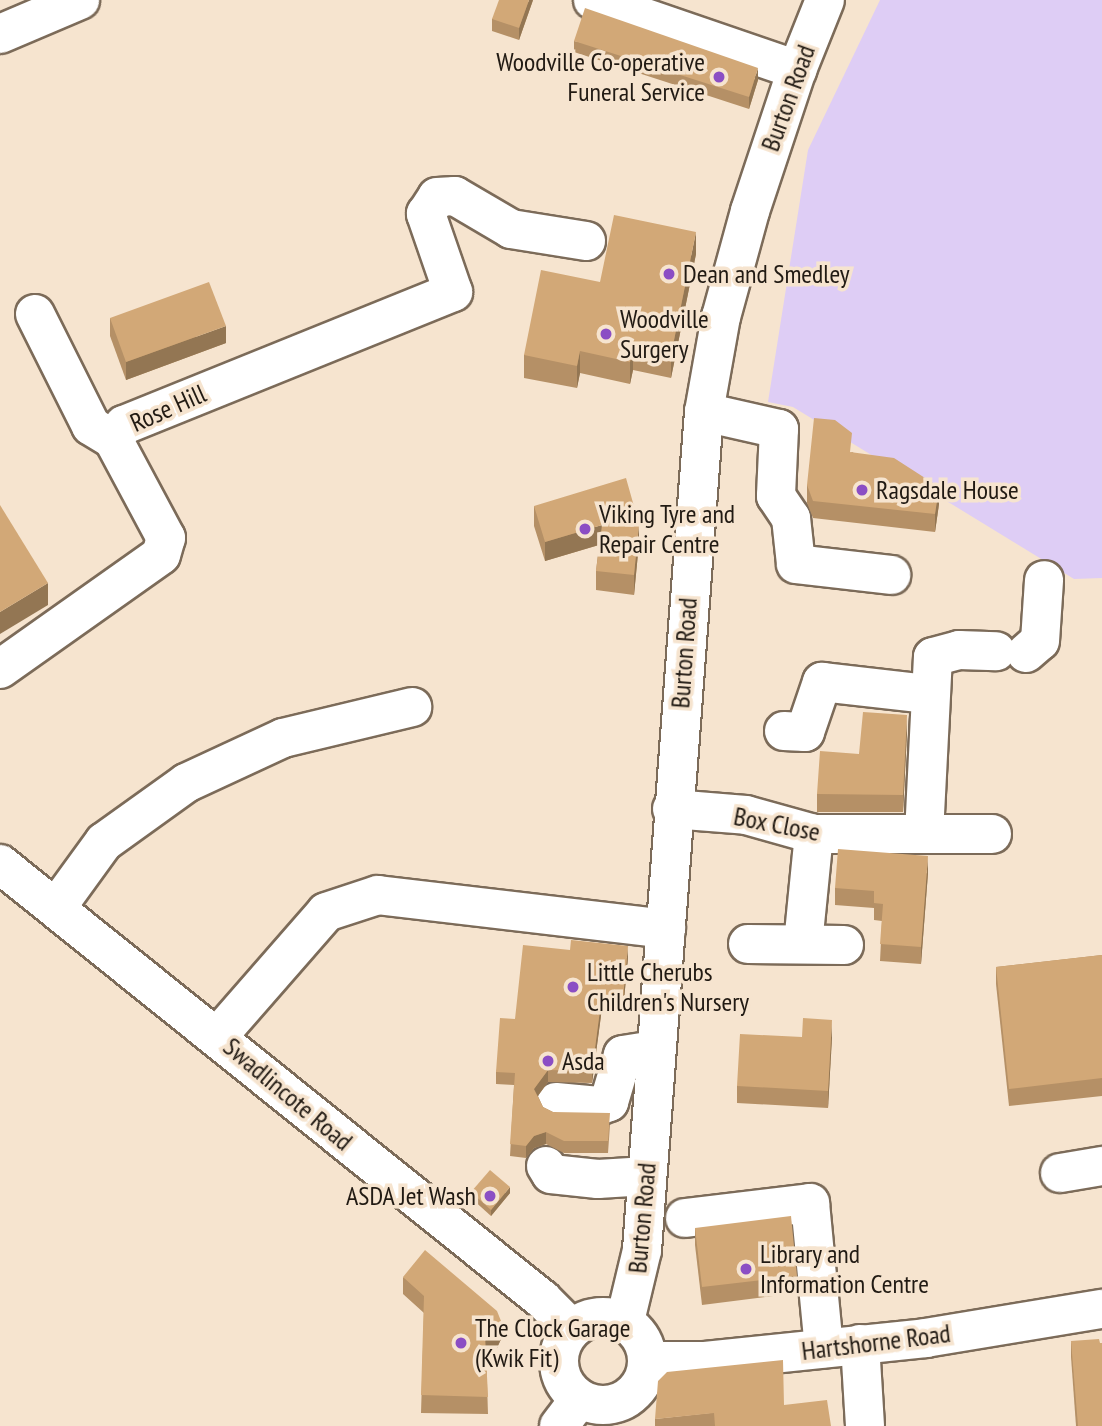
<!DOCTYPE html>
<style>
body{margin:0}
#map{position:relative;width:1102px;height:1426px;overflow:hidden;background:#f6e4cf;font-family:"PT Sans Narrow",sans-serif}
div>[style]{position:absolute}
.green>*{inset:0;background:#decdf5}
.roads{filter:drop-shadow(2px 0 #7c6b59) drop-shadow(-2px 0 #7c6b59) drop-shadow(0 2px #7c6b59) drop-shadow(0 -2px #7c6b59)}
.minor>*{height:38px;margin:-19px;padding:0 19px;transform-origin:19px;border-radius:19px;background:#fff}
.major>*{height:38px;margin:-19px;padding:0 19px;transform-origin:19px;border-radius:19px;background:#fff}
.highway>*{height:38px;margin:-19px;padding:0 19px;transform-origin:19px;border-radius:19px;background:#fff}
.highway>.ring{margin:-19px;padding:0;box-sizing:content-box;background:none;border:38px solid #fff;border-radius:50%}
.wall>*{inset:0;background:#b59066}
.shaded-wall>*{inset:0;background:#937653}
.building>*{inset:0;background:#d2a877}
.dots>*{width:19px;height:19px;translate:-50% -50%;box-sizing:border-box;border:4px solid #f6e4cf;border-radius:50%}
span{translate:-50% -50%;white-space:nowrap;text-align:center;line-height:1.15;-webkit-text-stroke:7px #f6e4cf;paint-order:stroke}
.poi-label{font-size:26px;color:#211a13}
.right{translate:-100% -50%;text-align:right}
.left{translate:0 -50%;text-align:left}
.street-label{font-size:26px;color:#211a13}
</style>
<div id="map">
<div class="green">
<div style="clip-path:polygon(880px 0,1102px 0,1102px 578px,1074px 579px,793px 407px,768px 402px,808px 150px)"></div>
</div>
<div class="roads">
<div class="minor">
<div style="left:593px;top:0;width:216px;rotate:18.9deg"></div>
<div style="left:0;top:34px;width:87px;rotate:-23deg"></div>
<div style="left:35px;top:314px;width:125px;rotate:63.4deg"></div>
<div style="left:91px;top:426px;width:26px;rotate:31deg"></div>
<div style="left:704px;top:412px;width:77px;rotate:12.8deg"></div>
<div style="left:779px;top:429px;width:67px;rotate:92.6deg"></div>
<div style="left:776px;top:496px;width:27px;rotate:56deg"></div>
<div style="left:791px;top:518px;width:46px;rotate:83.8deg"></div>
<div style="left:796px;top:564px;width:96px;rotate:6.6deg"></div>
<div style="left:1026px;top:653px;width:18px;rotate:-41deg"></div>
<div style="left:1040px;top:641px;width:61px;rotate:-86.2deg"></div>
<div style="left:0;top:669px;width:197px;rotate:-35.3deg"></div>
<div style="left:161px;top:555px;width:18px;rotate:-74deg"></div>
<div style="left:166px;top:538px;width:112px;rotate:-118.2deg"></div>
<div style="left:113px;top:439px;width:18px;rotate:-52deg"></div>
<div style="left:124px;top:425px;width:355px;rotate:-22deg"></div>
<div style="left:453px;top:292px;width:83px;rotate:-109.1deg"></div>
<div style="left:426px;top:214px;width:20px;rotate:-57deg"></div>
<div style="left:437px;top:197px;width:18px;rotate:-3deg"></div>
<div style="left:455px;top:196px;width:65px;rotate:30.5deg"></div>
<div style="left:511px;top:229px;width:76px;rotate:9.1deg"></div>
<div style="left:784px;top:731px;width:21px;rotate:3deg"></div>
<div style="left:805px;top:732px;width:53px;rotate:-71.2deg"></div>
<div style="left:822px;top:682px;width:107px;rotate:6.5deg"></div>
<div style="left:672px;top:809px;width:74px;rotate:4.6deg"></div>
<div style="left:746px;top:815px;width:71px;rotate:15.6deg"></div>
<div style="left:814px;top:834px;width:178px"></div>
<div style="left:924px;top:834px;width:177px;rotate:-87.1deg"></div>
<div style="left:933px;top:657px;width:27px;rotate:-15deg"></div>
<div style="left:959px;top:650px;width:37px;rotate:2deg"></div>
<div style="left:56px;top:908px;width:82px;rotate:-54deg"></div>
<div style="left:104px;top:842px;width:101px;rotate:-35.7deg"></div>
<div style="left:186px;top:783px;width:107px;rotate:-24.9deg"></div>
<div style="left:283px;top:738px;width:133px;rotate:-13.5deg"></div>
<div style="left:748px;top:944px;width:96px;rotate:0.6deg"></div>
<div style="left:803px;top:944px;width:111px;rotate:-84.3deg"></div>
<div style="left:218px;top:1036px;width:164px;rotate:-48.9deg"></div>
<div style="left:326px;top:912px;width:55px;rotate:-18.1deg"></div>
<div style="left:378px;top:895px;width:290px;rotate:6.7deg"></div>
<div style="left:556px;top:1102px;width:43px;rotate:5.3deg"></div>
<div style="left:599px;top:1106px;width:11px;rotate:-22deg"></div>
<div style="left:609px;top:1102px;width:49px;rotate:-73.4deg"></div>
<div style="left:623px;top:1055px;width:32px;rotate:-9deg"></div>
<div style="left:546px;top:1166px;width:9px;rotate:58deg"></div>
<div style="left:551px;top:1174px;width:47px;rotate:6.1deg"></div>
<div style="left:598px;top:1179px;width:49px;rotate:-3.5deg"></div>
<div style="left:1060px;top:1173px;width:43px;rotate:-9.5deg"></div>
<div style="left:685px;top:1218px;width:126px;rotate:-6.8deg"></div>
<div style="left:810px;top:1203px;width:146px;rotate:84.5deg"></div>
<div style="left:860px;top:1344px;width:82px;rotate:86.5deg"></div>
<div style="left:559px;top:1426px;width:34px;rotate:-53deg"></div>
</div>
<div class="major">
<div style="left:0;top:864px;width:696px;rotate:38.76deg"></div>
<div style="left:543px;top:1300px;width:41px;rotate:45deg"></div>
<div style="left:648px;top:1361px;width:57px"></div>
<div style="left:705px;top:1361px;width:222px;rotate:-5.9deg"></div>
<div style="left:926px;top:1338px;width:178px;rotate:-9.4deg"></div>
</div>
<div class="highway">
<div class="ring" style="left:559px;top:1317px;width:50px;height:50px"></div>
<div style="left:625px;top:1321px;width:73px;rotate:-76.5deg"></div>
<div style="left:642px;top:1250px;width:840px;rotate:-85.77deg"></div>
<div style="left:704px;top:412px;width:97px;rotate:-79.9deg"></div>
<div style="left:721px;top:317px;width:110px;rotate:-74.7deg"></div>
<div style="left:750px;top:211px;width:149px;rotate:-71.6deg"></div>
<div style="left:797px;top:70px;width:75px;rotate:-68.2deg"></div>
</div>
</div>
<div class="wall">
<div style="clip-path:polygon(533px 0,519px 40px,492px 31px,492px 19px)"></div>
<div style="clip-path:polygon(574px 41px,758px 80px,749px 109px,574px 52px)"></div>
<div style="clip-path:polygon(696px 254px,671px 378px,633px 370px,630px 384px,580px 373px,577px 388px,524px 378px,524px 355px,600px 282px)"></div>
<div style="clip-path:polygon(110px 318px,226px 343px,126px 380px,110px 336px)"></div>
<div style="clip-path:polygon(852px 452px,939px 504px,935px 532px,813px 518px,807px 503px,807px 485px)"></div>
<div style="clip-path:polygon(534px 506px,639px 543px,634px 595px,596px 590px,596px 571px,599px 545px,545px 561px,534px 526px)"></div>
<div style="clip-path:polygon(907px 732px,903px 812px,817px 812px,817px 794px,859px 754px)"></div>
<div style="clip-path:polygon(928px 873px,921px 964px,880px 961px,882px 921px,874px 920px,874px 908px,835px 905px,835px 888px)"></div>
<div style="clip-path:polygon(570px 950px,628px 958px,623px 1010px,602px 1008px,592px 1083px,548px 1082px,538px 1096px,543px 1107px,553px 1112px,610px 1125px,608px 1153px,564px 1153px,546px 1144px,534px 1148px,526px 1158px,510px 1156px,514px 1085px,496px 1084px,496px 1072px,515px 1019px)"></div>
<div style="clip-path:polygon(1102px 955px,1102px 1096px,1009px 1106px,996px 984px,996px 967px)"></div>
<div style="clip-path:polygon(802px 1037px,832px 1037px,828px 1108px,737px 1103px,737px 1086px)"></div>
<div style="clip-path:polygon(471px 1192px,510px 1193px,491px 1216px,471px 1198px)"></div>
<div style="clip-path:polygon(695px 1228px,797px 1276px,797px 1293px,702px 1305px,695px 1245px)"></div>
<div style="clip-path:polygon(403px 1277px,501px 1339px,497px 1348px,486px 1351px,488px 1414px,421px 1413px,424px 1313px,403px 1294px)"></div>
<div style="clip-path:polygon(1071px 1341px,1102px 1426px,1076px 1426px,1071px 1357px)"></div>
<div style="clip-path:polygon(784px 1405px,831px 1426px,655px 1426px,655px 1419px)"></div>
</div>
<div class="shaded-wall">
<div style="clip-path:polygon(529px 0,533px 0,519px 40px,519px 28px)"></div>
<div style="clip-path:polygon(758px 68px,758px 80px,749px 109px,749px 97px)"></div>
<div style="clip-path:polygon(696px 232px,696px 254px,671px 378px,671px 355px)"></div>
<div style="clip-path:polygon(226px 326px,226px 343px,126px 380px,126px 362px)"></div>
<div style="clip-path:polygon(633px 348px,633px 370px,630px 384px,630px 362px)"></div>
<div style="clip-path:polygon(580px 351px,580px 373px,577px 388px,577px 366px)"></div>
<div style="clip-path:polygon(939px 487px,939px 504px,935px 532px,935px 514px)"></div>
<div style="clip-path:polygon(639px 524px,639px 543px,634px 595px,634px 575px)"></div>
<div style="clip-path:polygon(602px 525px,602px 544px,545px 561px,545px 542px)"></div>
<div style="clip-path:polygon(48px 583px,48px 605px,0 634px,0 612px)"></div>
<div style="clip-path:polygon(907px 715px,907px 732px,903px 812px,903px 795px)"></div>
<div style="clip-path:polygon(928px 856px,928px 873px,921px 964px,921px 947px)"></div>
<div style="clip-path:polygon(628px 946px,628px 958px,623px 1010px,623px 998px)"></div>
<div style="clip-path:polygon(602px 995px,602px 1008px,592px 1083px,592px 1071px)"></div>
<div style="clip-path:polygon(832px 1020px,832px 1037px,828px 1108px,828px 1091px)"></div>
<div style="clip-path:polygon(548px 1070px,548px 1082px,534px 1101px,534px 1089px)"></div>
<div style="clip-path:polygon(546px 1132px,546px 1144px,534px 1148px,526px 1158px,526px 1146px,534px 1136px)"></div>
<div style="clip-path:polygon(510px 1187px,510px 1193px,491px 1216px,491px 1210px)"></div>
<div style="clip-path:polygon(501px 1321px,501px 1339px,497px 1348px,485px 1352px,485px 1334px)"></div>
</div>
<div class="building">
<div style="clip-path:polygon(499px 0,529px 0,519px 28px,492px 19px)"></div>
<div style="clip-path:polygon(585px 8px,758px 68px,749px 97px,574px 41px)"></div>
<div style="clip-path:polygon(614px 215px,696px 232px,671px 355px,633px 348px,630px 362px,580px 351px,577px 366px,524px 355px,541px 270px,600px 282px)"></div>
<div style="clip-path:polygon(209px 282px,226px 326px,126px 362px,110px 318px)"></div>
<div style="clip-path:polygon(814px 418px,835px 420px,852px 433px,850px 452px,894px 458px,939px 487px,935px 514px,813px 501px,807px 485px)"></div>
<div style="clip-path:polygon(626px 478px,639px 524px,634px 575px,596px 571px,602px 525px,545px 542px,534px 506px)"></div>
<div style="clip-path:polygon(0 505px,48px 583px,0 612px)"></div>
<div style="clip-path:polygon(863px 712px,907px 715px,903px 795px,817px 794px,820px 751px,859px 754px)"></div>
<div style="clip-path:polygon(838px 849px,928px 856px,921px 947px,880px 944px,883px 904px,874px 903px,874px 891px,835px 888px)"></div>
<div style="clip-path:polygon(571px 940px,628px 946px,623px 998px,602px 995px,592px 1071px,548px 1070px,534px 1089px,543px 1107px,553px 1112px,610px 1113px,608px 1141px,564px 1141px,546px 1132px,534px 1136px,526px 1146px,510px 1144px,515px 1073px,496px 1072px,500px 1018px,515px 1019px,523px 945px,570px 950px)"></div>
<div style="clip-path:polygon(1102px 955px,1102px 1078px,1009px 1089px,996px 967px)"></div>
<div style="clip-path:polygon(803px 1018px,832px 1020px,828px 1091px,737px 1086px,740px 1034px,802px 1037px)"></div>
<div style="clip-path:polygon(490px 1170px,510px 1187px,491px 1210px,471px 1192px)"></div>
<div style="clip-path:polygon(791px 1216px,797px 1276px,702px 1287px,695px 1228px)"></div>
<div style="clip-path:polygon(425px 1250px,497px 1311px,501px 1321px,497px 1331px,485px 1334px,488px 1397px,421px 1395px,424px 1296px,403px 1277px)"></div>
<div style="clip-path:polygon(1099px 1339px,1100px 1343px,1102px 1343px,1102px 1426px,1078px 1426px,1071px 1341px)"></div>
<div style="clip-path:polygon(783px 1360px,784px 1405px,827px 1400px,831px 1426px,715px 1426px,714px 1413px,655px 1419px,658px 1381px,667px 1372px)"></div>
</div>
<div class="dots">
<div style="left:719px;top:77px;background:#8b4ec4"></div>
<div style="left:669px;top:274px;background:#8b4ec4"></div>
<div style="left:606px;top:334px;background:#8b4ec4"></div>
<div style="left:862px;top:490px;background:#8b4ec4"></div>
<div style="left:585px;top:529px;background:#8b4ec4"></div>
<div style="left:573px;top:987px;background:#8b4ec4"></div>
<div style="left:548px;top:1061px;background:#8b4ec4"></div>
<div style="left:490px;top:1196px;background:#8b4ec4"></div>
<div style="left:746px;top:1269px;background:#8b4ec4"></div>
<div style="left:461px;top:1343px;background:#8b4ec4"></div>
</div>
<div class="poi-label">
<span class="right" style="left:705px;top:77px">Woodville Co-operative<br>Funeral Service</span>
<span class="left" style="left:683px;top:274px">Dean and Smedley</span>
<span class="left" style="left:620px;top:334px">Woodville<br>Surgery</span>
<span class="left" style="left:876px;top:490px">Ragsdale House</span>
<span class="left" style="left:599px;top:529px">Viking Tyre and<br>Repair Centre</span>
<span class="left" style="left:587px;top:987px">Little Cherubs<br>Children's Nursery</span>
<span class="left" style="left:562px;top:1061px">Asda</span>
<span class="right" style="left:476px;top:1196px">ASDA Jet Wash</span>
<span class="left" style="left:760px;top:1269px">Library and<br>Information Centre</span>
<span class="left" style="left:475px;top:1343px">The Clock Garage<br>(Kwik Fit)</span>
</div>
<div class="street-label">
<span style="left:788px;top:98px;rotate:-70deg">Burton Road</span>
<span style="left:168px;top:408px;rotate:-24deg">Rose Hill</span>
<span style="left:684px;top:653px;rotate:-86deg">Burton Road</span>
<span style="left:777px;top:824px;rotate:11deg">Box Close</span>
<span style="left:288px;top:1094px;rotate:40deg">Swadlincote Road</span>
<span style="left:642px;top:1218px;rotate:-85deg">Burton Road</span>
<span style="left:876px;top:1342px;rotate:-7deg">Hartshorne Road</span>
</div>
</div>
